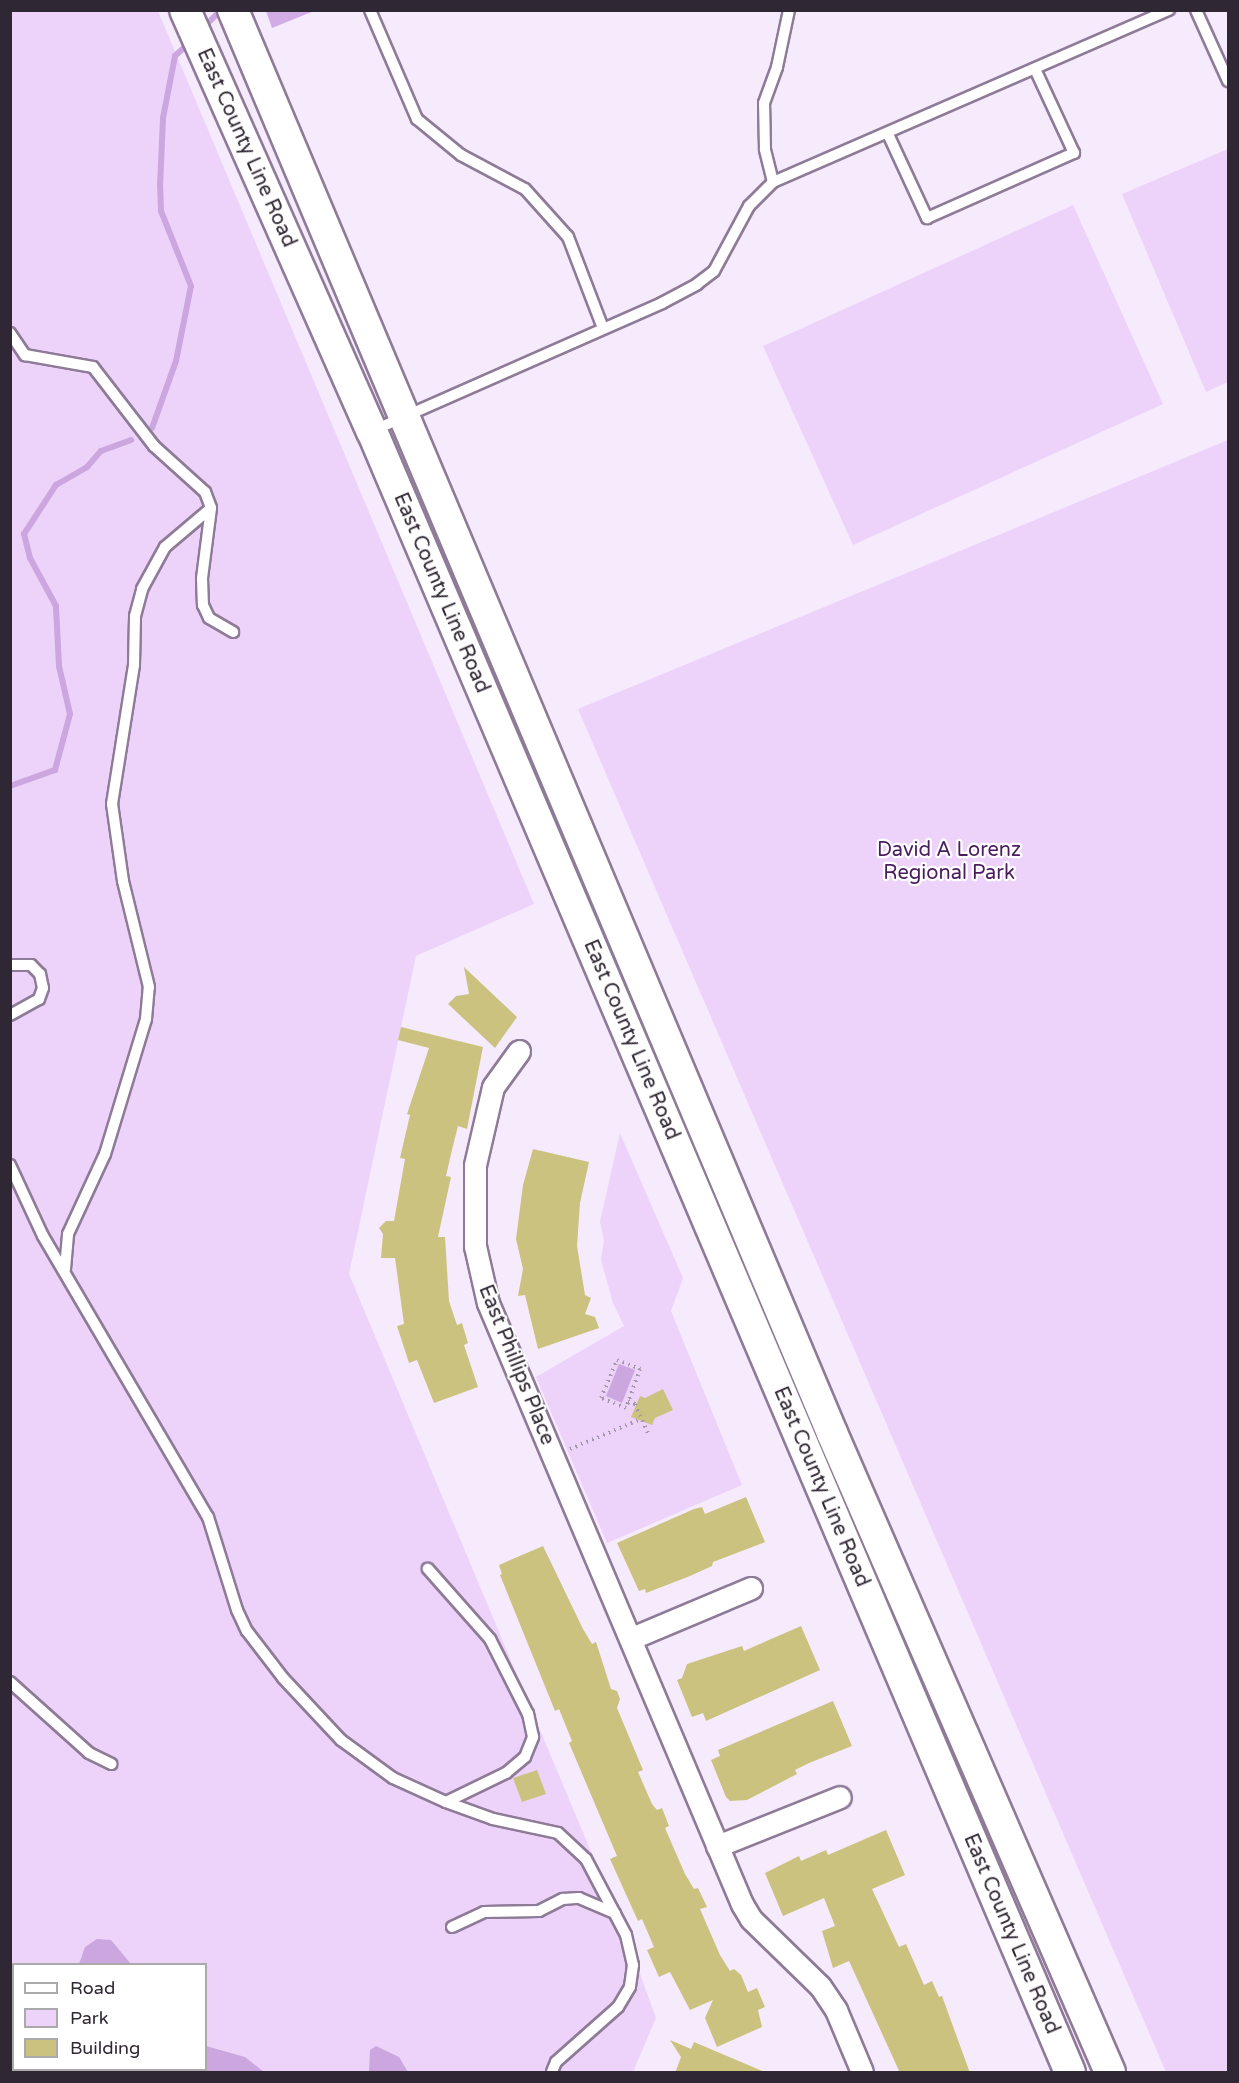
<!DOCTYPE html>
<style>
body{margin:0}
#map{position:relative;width:1239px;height:2083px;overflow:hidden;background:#f6eafd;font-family:"Varela Round",sans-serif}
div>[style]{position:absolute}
.green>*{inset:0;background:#edd3fa}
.forest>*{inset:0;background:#d2ace4}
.water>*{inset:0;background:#cca6de}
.stream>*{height:6px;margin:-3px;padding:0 3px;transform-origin:3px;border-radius:3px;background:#cca6de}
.building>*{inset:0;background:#ccc27f}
.path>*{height:4px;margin-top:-2px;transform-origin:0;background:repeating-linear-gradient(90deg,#a398a9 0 1.5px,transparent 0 6px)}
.roads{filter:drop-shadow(2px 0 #8e7b97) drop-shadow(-2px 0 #8e7b97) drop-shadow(0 2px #8e7b97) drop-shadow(0 -2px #8e7b97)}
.lane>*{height:10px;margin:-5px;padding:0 5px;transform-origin:5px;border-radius:5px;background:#fff}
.street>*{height:21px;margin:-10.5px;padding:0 10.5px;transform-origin:10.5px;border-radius:10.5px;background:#fff}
.secondary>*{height:30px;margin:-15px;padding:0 15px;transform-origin:15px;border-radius:15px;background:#fff}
span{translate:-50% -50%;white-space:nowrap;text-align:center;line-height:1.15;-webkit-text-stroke:4.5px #fff;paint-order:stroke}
.street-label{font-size:20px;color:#2f2733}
.park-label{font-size:20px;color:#4a1c5e}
.frame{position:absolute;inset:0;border:12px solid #2f2733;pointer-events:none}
.legend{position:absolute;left:12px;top:1963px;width:195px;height:108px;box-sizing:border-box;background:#fff;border:2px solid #aca9ad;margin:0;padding:8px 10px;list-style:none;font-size:18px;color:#2f2733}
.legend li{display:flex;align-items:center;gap:12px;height:30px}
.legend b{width:30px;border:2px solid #aca9ad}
</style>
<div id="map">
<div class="green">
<div style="clip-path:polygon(evenodd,11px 11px,158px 11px,534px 904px,416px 956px,349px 1274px,626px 1935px,656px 2018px,633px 2072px,11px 2072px,11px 11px,14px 1964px,206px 1964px,206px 2070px,14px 2070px,14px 1964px)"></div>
<div style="clip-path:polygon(1228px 149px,1228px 382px,1206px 392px,1122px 194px)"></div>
<div style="clip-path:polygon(1073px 205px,1163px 404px,853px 545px,763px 346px)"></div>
<div style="clip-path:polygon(1228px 440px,1228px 2072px,1166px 2072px,578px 709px)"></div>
<div style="clip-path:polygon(620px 1133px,683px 1278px,671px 1311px,742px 1485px,607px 1543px,536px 1377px,624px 1326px,613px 1303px,601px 1260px,604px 1240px,600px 1222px)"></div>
</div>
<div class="forest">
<div style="clip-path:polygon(266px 11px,266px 10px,314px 11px,272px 28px)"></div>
</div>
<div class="water">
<div style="clip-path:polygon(619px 1364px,635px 1370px,622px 1403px,606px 1396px)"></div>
<div style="clip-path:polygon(97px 1939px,111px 1940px,131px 1964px,79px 1964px,85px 1947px)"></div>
<div style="clip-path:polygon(206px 2046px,245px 2057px,264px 2072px,148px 2070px,206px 2070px)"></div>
<div style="clip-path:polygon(376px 2046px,399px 2057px,408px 2072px,369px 2072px,370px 2050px)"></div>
</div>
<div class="stream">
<div style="left:202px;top:29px;width:27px;rotate:-45deg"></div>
<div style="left:152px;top:428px;width:71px;rotate:-70.3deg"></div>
<div style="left:176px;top:361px;width:76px;rotate:-78.7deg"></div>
<div style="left:191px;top:286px;width:81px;rotate:-111.8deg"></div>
<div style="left:161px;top:211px;width:24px;rotate:-92deg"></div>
<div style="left:160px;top:187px;width:69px;rotate:-87.5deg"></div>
<div style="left:163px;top:118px;width:63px;rotate:-79deg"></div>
<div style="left:175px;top:56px;width:19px;rotate:-43deg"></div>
<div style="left:10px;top:786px;width:48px;rotate:-19.6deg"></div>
<div style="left:55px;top:770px;width:58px;rotate:-75deg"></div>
<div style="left:70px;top:714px;width:49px;rotate:-102.9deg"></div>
<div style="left:59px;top:666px;width:60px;rotate:-92.9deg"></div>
<div style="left:56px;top:606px;width:55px;rotate:-118.4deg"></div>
<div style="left:30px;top:558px;width:25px;rotate:-104deg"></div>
<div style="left:24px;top:534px;width:59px;rotate:-56.9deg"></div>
<div style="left:56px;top:485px;width:36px;rotate:-30deg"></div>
<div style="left:87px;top:467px;width:21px;rotate:-49deg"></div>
<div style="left:101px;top:451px;width:32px;rotate:-20deg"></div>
</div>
<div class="building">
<div style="clip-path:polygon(464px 967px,517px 1017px,495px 1048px,448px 1004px,456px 996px,469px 994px)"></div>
<div style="clip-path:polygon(401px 1027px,483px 1047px,467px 1129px,458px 1126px,452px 1150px,446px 1176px,451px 1177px,438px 1237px,445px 1237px,449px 1301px,457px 1325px,462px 1323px,468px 1343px,464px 1345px,478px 1387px,434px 1403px,417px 1360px,409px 1363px,397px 1326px,404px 1324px,395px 1258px,381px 1258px,383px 1234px,379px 1228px,386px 1221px,394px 1221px,405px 1159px,400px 1158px,410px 1115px,407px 1114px,429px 1048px,398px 1040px)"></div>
<div style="clip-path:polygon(533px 1149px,589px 1162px,580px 1203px,577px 1246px,585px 1295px,591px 1298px,585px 1314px,595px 1317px,599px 1328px,538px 1349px,525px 1295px,518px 1296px,523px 1269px,516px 1239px,523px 1185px)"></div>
<div style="clip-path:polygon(663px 1389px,673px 1410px,655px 1418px,652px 1425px,631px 1417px,640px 1396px,645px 1398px)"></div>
<div style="clip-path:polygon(746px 1497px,765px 1542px,713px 1562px,712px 1566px,690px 1576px,646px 1593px,645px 1589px,639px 1591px,617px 1543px,694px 1509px,702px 1507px,705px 1514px)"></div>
<div style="clip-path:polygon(543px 1546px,583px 1629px,592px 1644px,596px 1642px,611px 1689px,617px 1691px,620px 1699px,617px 1708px,643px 1770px,638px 1772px,652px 1804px,657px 1810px,662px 1808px,669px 1826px,665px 1828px,685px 1874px,694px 1889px,698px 1888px,707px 1907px,700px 1909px,720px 1955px,730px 1971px,734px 1969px,741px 1975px,748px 1992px,757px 1988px,765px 2007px,758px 2010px,762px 2027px,717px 2047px,705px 2018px,713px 2000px,690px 2010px,670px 1972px,659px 1977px,647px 1950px,654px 1947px,642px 1919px,638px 1921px,610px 1859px,617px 1856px,569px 1743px,572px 1741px,559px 1709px,555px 1711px,500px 1575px,502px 1574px,499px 1565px)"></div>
<div style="clip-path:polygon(801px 1626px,820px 1670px,706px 1721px,703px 1713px,692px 1717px,677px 1680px,682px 1678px,687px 1664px,742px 1646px,744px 1651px)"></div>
<div style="clip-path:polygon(833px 1701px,852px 1746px,809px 1763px,795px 1770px,797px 1774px,747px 1800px,730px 1801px,726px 1797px,711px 1760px,720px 1756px,718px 1750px)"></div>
<div style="clip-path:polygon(537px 1770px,546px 1794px,522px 1802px,513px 1778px)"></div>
<div style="clip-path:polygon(886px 1830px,905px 1875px,872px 1889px,899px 1947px,906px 1944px,924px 1985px,932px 1981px,939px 1997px,942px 1996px,970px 2073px,900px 2073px,849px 1961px,833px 1968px,822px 1931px,835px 1926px,824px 1898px,783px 1916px,765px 1873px,799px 1856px,801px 1861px,826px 1850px,828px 1855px)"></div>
<div style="clip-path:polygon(670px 2040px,691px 2049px,694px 2042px,767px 2073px,675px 2073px,681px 2057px)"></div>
</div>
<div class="path">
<div style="left:617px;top:1360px;width:25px;rotate:21deg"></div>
<div style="left:640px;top:1369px;width:41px;rotate:109.7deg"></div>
<div style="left:626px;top:1408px;width:27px;rotate:-158deg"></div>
<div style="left:601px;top:1398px;width:41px;rotate:-67.2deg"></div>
<div style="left:628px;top:1401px;width:8px;rotate:23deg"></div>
<div style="left:635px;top:1404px;width:35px;rotate:66deg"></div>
<div style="left:570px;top:1449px;width:77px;rotate:-22.9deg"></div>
</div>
<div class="roads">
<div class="lane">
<div style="left:370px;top:10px;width:119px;rotate:66.7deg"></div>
<div style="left:417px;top:119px;width:57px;rotate:39.3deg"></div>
<div style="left:461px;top:155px;width:72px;rotate:28deg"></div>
<div style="left:525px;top:189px;width:64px;rotate:48.1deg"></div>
<div style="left:568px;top:237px;width:97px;rotate:69deg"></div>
<div style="left:1196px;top:10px;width:78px;rotate:65.7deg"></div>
<div style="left:888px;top:134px;width:93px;rotate:65.1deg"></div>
<div style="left:927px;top:218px;width:161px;rotate:-23.9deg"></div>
<div style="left:1074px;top:153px;width:93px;rotate:-114.9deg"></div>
<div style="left:773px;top:182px;width:34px;rotate:-104deg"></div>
<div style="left:765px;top:149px;width:46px;rotate:-91.2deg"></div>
<div style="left:764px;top:103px;width:38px;rotate:-70deg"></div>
<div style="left:777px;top:67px;width:58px;rotate:-78.1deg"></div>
<div style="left:10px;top:333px;width:27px;rotate:56deg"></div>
<div style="left:25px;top:355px;width:69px;rotate:10deg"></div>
<div style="left:93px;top:367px;width:100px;rotate:52.3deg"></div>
<div style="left:154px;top:446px;width:69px;rotate:42deg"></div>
<div style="left:205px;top:492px;width:17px;rotate:69deg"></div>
<div style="left:211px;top:508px;width:71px;rotate:97.3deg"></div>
<div style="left:202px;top:578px;width:27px;rotate:88deg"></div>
<div style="left:203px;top:605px;width:14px;rotate:65deg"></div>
<div style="left:209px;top:618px;width:28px;rotate:30deg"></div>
<div style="left:372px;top:431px;width:317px;rotate:-23.8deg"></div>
<div style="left:662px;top:303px;width:40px;rotate:-28deg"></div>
<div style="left:697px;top:284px;width:21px;rotate:-37deg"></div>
<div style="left:714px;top:271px;width:74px;rotate:-61.7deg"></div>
<div style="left:749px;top:206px;width:34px;rotate:-45deg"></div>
<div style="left:773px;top:182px;width:432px;rotate:-23.5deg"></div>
<div style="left:10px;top:965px;width:21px"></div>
<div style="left:31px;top:965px;width:13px;rotate:45deg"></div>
<div style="left:40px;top:974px;width:14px;rotate:78deg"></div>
<div style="left:43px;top:988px;width:12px;rotate:110deg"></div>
<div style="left:39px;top:999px;width:33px;rotate:151deg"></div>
<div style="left:10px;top:1165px;width:78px;rotate:65.1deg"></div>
<div style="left:43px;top:1236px;width:326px;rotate:59.6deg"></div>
<div style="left:208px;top:1517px;width:97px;rotate:72.7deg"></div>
<div style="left:237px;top:1610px;width:23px;rotate:65deg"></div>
<div style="left:247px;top:1631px;width:59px;rotate:52.5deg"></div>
<div style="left:283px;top:1678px;width:85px;rotate:46.9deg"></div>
<div style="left:341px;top:1740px;width:64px;rotate:36.2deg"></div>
<div style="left:393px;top:1778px;width:58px;rotate:24.4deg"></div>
<div style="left:446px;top:1802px;width:67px;rotate:-25.8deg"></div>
<div style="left:506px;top:1773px;width:25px;rotate:-40deg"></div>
<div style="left:525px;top:1757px;width:22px;rotate:-68deg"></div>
<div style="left:533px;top:1737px;width:24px;rotate:-102deg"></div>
<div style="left:528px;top:1714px;width:84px;rotate:-116.9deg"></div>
<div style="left:490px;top:1639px;width:94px;rotate:-131.5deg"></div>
<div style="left:65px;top:1269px;width:35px;rotate:-85deg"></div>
<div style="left:68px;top:1234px;width:88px;rotate:-65.2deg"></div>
<div style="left:105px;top:1154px;width:141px;rotate:-73.1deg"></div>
<div style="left:146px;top:1019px;width:32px;rotate:-85deg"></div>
<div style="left:149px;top:987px;width:109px;rotate:-103.8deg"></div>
<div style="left:123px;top:881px;width:78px;rotate:-98.1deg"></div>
<div style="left:112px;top:804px;width:141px;rotate:-81deg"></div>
<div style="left:134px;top:665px;width:49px;rotate:-88.8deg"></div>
<div style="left:135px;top:616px;width:28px;rotate:-75deg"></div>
<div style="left:142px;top:589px;width:48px;rotate:-61.3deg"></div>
<div style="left:165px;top:547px;width:60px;rotate:-40.3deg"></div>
<div style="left:10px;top:1682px;width:106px;rotate:41.9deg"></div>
<div style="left:89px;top:1753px;width:25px;rotate:26deg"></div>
<div style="left:446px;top:1802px;width:50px;rotate:19.9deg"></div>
<div style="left:493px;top:1819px;width:66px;rotate:12.2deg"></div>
<div style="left:558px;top:1833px;width:38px;rotate:43deg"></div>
<div style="left:586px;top:1859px;width:86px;rotate:62.2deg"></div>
<div style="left:626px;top:1935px;width:31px;rotate:77deg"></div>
<div style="left:633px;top:1965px;width:22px;rotate:98deg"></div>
<div style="left:630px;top:1987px;width:23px;rotate:121deg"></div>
<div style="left:618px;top:2007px;width:83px;rotate:138.4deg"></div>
<div style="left:556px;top:2062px;width:11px;rotate:112deg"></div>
<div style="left:452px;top:1927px;width:35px;rotate:-25deg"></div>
<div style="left:484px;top:1912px;width:55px;rotate:-1deg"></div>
<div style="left:539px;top:1911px;width:27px;rotate:-27deg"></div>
<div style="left:563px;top:1899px;width:16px;rotate:-4deg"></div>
<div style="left:579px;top:1898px;width:39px;rotate:23deg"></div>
</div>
<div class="street">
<div style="left:519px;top:1051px;width:44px;rotate:125.8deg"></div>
<div style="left:493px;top:1087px;width:80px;rotate:103deg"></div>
<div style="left:475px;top:1165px;width:81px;rotate:90deg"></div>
<div style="left:475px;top:1246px;width:58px;rotate:77.2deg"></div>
<div style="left:488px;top:1303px;width:652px;rotate:67.09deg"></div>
<div style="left:742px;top:1904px;width:17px;rotate:59deg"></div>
<div style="left:751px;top:1919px;width:96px;rotate:44.2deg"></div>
<div style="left:820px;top:1986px;width:29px;rotate:56deg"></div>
<div style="left:836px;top:2010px;width:67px;rotate:67.2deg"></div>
<div style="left:632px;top:1638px;width:129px;rotate:-22.8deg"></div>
<div style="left:717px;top:1846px;width:132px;rotate:-21.7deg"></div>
</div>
<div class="secondary">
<div style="left:185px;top:10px;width:461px;rotate:66.1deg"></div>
<div style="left:372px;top:431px;width:1783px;rotate:66.96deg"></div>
<div style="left:233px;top:10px;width:1544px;rotate:67.17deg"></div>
<div style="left:832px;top:1433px;width:697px;rotate:66.49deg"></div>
</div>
</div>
<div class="street-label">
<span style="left:246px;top:148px;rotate:66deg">East County Line Road</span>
<span style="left:441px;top:593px;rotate:67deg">East County Line Road</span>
<span style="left:631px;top:1040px;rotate:67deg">East County Line Road</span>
<span style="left:516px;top:1365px;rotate:68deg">East Phillips Place</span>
<span style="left:821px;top:1487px;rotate:67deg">East County Line Road</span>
<span style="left:1011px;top:1934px;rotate:67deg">East County Line Road</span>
</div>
<div class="park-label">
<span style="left:949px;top:862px">David A Lorenz<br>Regional Park</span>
</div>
<div class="frame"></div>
<ul class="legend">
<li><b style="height:8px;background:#fff"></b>Road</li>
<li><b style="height:16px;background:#edd3fa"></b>Park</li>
<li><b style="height:16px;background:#ccc27f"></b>Building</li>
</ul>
</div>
